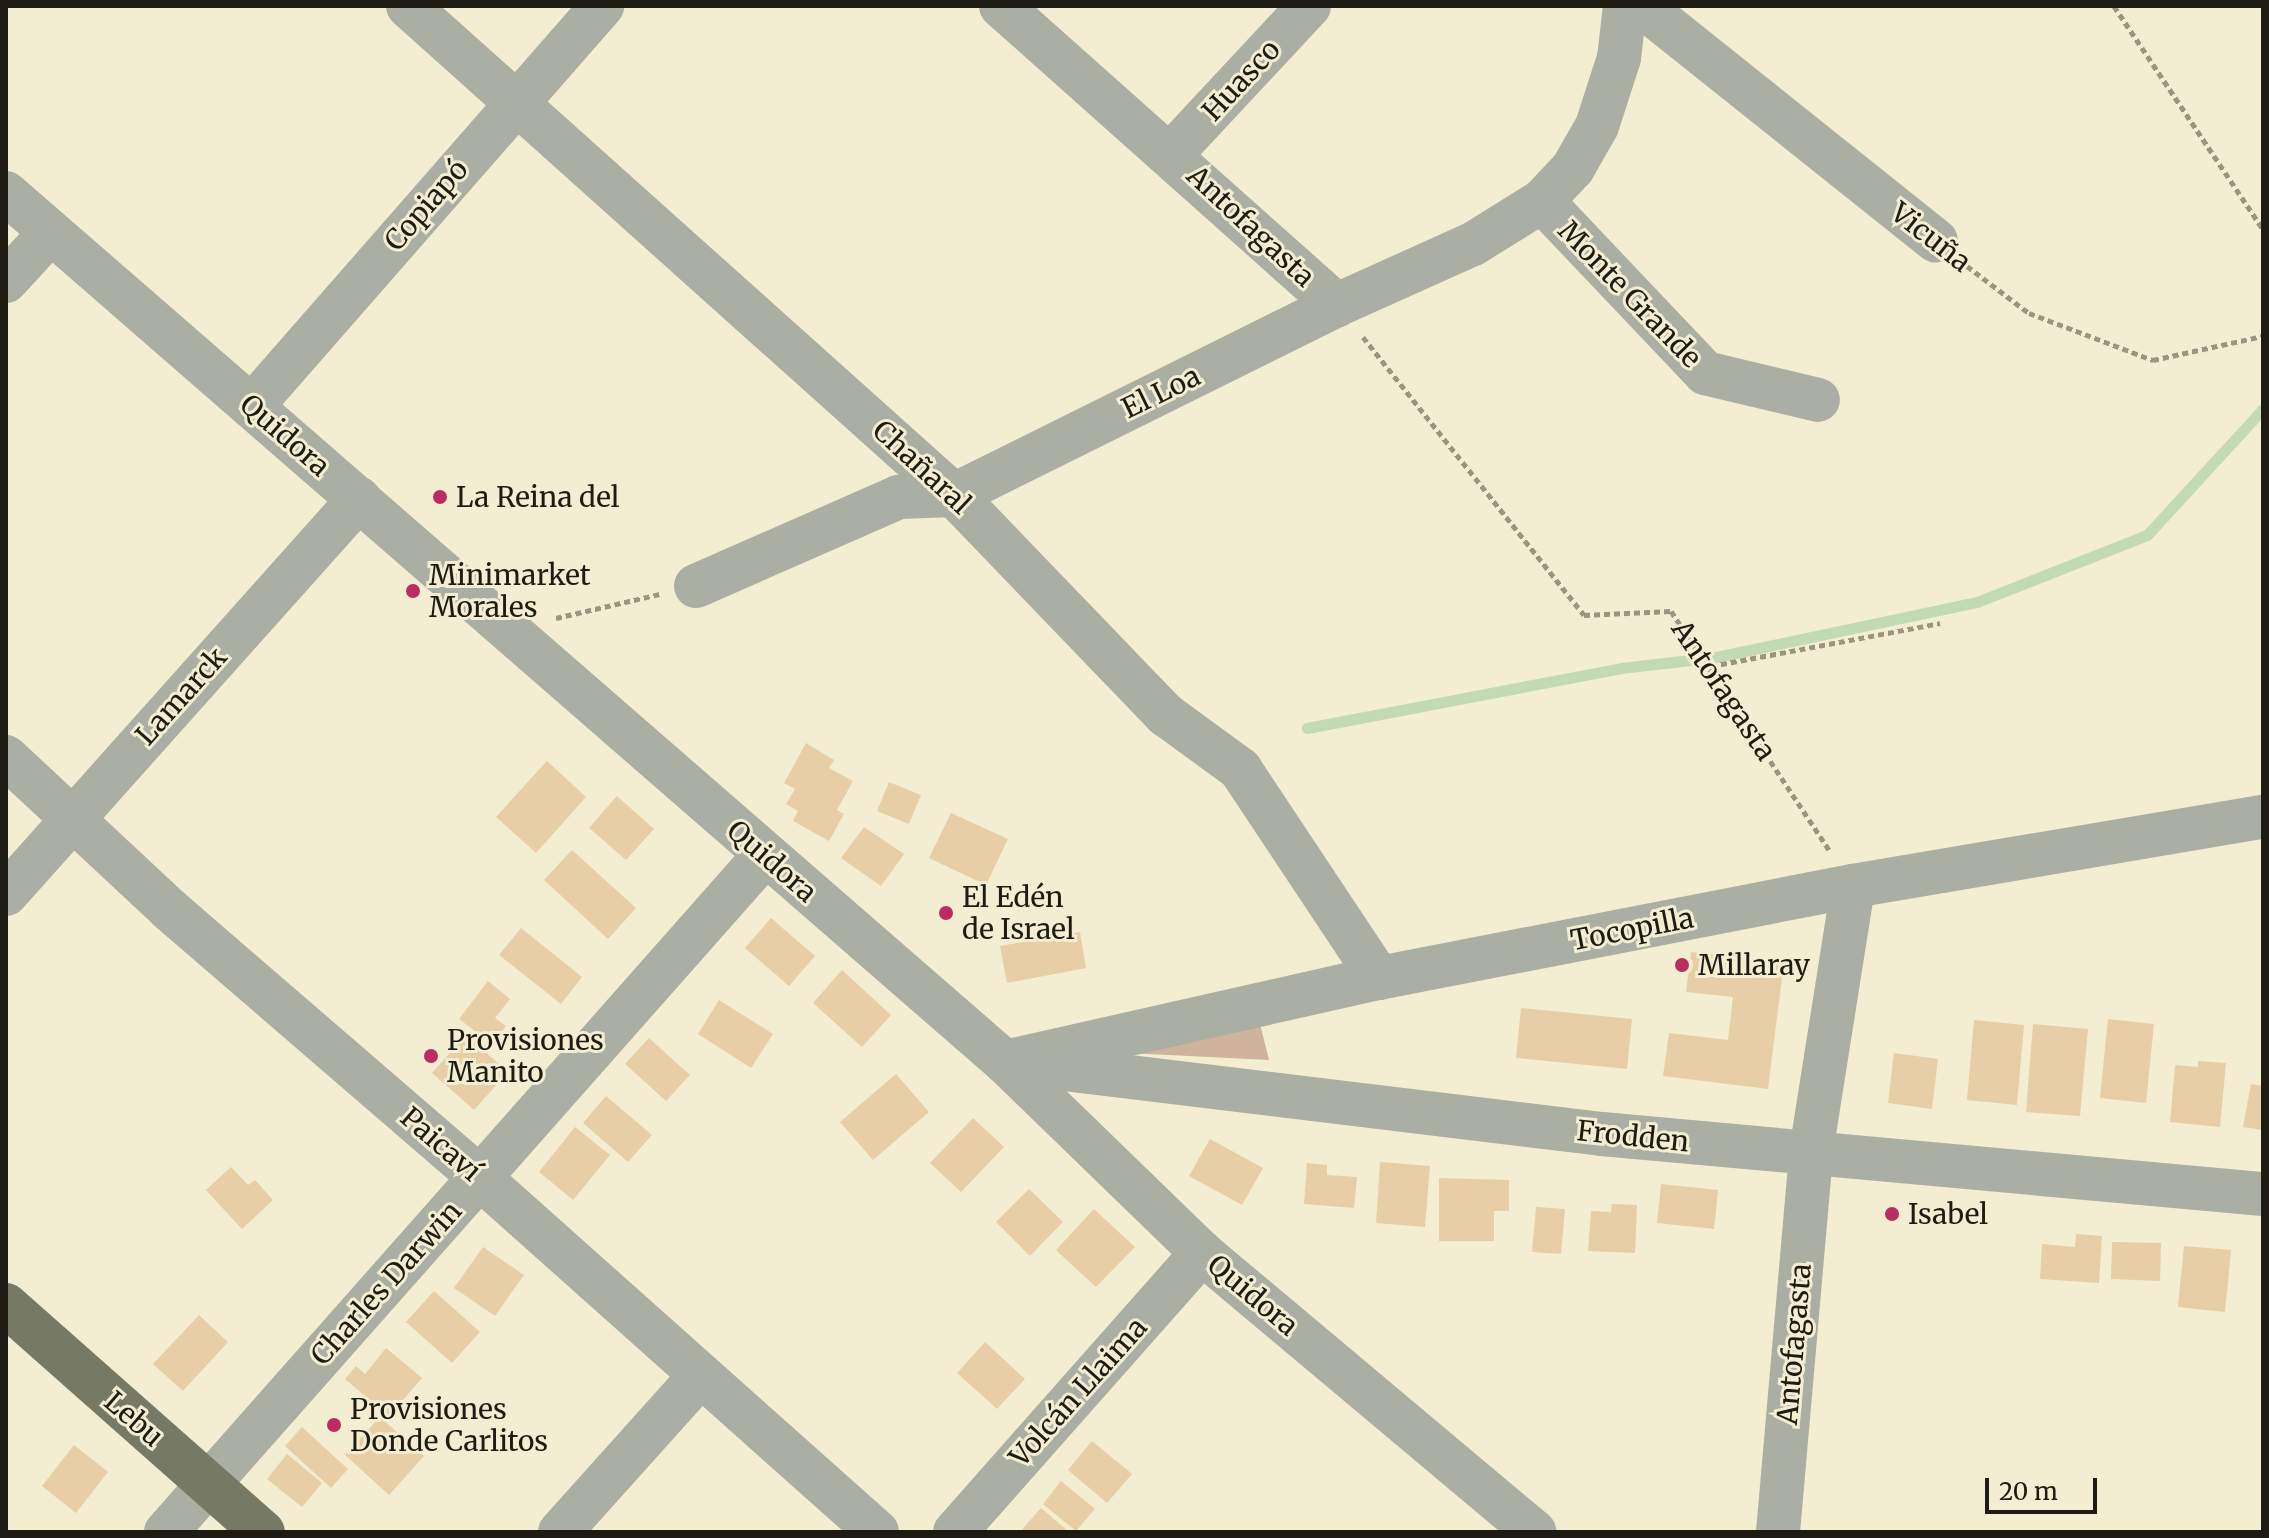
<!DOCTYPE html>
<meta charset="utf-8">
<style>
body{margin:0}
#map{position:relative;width:2269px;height:1538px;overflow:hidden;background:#f3edd1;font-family:Merriweather,serif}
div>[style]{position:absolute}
.green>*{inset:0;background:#cfb39d}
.stream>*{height:11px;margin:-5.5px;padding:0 5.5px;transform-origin:5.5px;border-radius:5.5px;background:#c2dbb4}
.building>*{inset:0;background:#e8cea6}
.path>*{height:5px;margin-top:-2.5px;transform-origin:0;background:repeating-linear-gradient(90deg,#9a9581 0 6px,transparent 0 10px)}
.minor>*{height:44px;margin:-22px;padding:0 22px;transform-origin:22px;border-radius:22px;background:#abaea2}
.major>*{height:44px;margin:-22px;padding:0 22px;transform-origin:22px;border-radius:22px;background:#767a64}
.dots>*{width:22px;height:22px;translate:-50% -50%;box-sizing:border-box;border:4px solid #f3edd1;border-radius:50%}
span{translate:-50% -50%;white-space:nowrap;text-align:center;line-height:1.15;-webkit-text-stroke:6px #f3edd1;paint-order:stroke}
.street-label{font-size:28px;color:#1e1c12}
.poi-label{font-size:28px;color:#1e1c12}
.left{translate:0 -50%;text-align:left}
.frame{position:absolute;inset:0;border:8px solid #1e1c12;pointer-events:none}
.scale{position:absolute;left:1985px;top:1478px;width:112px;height:36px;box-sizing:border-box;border:4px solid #1e1c12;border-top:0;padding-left:10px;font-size:24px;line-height:28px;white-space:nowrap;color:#1e1c12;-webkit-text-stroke:6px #f3edd1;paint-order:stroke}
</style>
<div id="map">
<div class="green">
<div style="clip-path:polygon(1260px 1024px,1269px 1060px,1108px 1052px)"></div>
</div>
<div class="stream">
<div style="left:1307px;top:728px;width:320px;rotate:-10.8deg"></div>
<div style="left:1621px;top:668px;width:96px;rotate:-6.6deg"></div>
<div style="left:1716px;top:657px;width:267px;rotate:-11.9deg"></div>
<div style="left:1977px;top:602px;width:183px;rotate:-21.5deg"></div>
<div style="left:2147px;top:535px;width:171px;rotate:-47.4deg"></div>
</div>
<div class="building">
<div style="clip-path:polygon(806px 743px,834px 760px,829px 768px,853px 781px,837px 810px,844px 814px,829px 841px,793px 821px,798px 811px,786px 804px,795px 789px,784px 783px)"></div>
<div style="clip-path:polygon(547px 761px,586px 797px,536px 853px,496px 817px)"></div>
<div style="clip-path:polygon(889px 782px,921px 795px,909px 824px,877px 811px)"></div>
<div style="clip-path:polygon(617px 796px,654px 829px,626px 860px,589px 828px)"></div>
<div style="clip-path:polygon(951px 813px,1008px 839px,986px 885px,929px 858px)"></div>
<div style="clip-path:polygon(864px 827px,904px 854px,881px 886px,841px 858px)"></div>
<div style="clip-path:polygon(572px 850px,636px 908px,608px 939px,544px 880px)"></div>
<div style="clip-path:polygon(771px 918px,815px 956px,789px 986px,745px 948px)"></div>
<div style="clip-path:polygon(521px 928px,582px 977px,561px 1004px,499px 955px)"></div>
<div style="clip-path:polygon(1080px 932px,1086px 968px,1007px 983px,1000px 946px)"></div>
<div style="clip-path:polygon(1691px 952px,1784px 962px,1768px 1089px,1663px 1076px,1669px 1033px,1728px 1040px,1733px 997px,1686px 992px)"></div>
<div style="clip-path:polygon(842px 970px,891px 1015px,862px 1047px,813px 1003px)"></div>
<div style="clip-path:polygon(488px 981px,510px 999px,495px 1018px,506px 1026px,492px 1044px,459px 1019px)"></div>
<div style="clip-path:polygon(719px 1000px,773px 1034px,751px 1068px,698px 1034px)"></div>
<div style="clip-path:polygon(1521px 1008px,1632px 1019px,1627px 1069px,1516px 1058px)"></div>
<div style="clip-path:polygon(2108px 1019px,2154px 1024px,2146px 1103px,2100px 1098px)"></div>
<div style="clip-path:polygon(1974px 1020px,2024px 1025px,2017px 1105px,1967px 1100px)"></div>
<div style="clip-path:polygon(2033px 1024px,2088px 1029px,2080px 1116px,2026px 1112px)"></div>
<div style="clip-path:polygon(466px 1035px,508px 1072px,474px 1110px,432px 1073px)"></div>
<div style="clip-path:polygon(649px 1038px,690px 1075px,666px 1101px,625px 1064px)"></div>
<div style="clip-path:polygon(1894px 1053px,1938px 1059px,1932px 1109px,1888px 1103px)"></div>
<div style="clip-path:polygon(2198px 1061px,2226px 1063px,2220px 1127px,2170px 1122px,2175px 1065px,2198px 1067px)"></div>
<div style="clip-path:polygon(896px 1074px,929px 1112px,873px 1160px,840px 1122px)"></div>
<div style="clip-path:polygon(2251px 1084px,2263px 1086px,2263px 1130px,2243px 1127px)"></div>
<div style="clip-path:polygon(606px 1096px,652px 1135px,628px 1162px,583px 1123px)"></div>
<div style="clip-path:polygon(973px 1118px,1004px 1147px,961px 1192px,930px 1163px)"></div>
<div style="clip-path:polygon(575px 1127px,610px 1155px,573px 1200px,539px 1172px)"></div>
<div style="clip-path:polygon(1210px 1139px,1263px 1168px,1242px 1205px,1189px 1176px)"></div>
<div style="clip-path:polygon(1380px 1162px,1430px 1166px,1425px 1227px,1376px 1223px)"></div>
<div style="clip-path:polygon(1307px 1163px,1327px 1165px,1327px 1175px,1357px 1177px,1354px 1208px,1304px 1204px)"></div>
<div style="clip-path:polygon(231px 1167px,248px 1185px,255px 1180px,273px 1200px,242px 1229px,206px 1190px)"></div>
<div style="clip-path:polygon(1439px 1178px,1509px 1180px,1509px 1211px,1494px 1211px,1494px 1241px,1439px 1241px)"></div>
<div style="clip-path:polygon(1661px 1184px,1718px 1190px,1714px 1229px,1657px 1223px)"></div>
<div style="clip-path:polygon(1029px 1189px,1063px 1222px,1030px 1256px,996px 1222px)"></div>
<div style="clip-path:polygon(1612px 1204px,1637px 1205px,1635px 1253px,1588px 1251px,1591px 1211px,1611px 1212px)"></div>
<div style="clip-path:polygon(1536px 1207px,1565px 1209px,1561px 1254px,1532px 1252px)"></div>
<div style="clip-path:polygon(1094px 1209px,1135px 1247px,1096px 1287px,1056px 1250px)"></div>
<div style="clip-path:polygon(2076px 1234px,2102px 1236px,2099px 1283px,2040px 1279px,2042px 1244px,2075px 1247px)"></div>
<div style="clip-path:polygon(2112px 1242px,2161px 1243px,2160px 1281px,2111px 1279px)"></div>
<div style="clip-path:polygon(2184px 1246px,2231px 1250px,2225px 1312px,2178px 1307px)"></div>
<div style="clip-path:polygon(483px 1247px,524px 1275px,495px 1316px,454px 1288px)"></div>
<div style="clip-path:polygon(434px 1291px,480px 1332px,452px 1363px,406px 1322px)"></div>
<div style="clip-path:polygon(199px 1315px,228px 1342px,183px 1391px,153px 1364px)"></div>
<div style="clip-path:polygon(985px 1342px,1025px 1379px,997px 1409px,957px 1373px)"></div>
<div style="clip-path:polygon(386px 1348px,422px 1378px,389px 1416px,345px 1379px,356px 1366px,365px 1374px)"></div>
<div style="clip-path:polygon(380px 1417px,424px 1456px,389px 1495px,345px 1455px)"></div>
<div style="clip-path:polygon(302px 1427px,348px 1469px,331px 1488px,285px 1446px)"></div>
<div style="clip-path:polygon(1092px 1441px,1132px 1474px,1107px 1503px,1068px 1470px)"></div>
<div style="clip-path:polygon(74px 1445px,108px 1472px,76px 1513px,42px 1486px)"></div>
<div style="clip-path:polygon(287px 1454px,322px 1483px,302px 1507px,267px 1479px)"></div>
<div style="clip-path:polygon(1061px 1481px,1095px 1509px,1076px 1531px,1043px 1504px)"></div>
<div style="clip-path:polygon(1041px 1508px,1069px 1532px,1020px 1532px)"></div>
</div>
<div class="path">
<div style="left:2114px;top:6px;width:268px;rotate:56.3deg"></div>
<div style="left:1967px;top:266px;width:78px;rotate:37.2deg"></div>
<div style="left:2029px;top:313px;width:133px;rotate:20.8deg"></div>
<div style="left:2153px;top:360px;width:113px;rotate:-12.3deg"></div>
<div style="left:1363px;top:337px;width:355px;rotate:51.5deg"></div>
<div style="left:1584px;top:615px;width:87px;rotate:-2.6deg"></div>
<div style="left:1671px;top:611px;width:287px;rotate:56.5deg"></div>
<div style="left:556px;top:618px;width:107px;rotate:-13deg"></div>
<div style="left:1711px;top:666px;width:233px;rotate:-10.6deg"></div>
</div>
<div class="minor">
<div style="left:408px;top:6px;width:733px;rotate:41.85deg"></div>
<div style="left:954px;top:495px;width:306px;rotate:46.1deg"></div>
<div style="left:1166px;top:715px;width:92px;rotate:36.1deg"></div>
<div style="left:1240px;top:769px;width:251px;rotate:56.4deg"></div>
<div style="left:1001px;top:6px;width:450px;rotate:41.7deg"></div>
<div style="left:1642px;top:6px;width:376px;rotate:38.6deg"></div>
<div style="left:1172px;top:153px;width:201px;rotate:-47deg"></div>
<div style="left:6px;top:193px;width:1324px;rotate:41.02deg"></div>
<div style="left:1005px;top:1062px;width:274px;rotate:44.1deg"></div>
<div style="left:1202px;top:1253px;width:434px;rotate:40deg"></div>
<div style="left:1542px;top:201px;width:237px;rotate:46.5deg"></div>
<div style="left:1705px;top:373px;width:116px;rotate:13.4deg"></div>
<div style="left:6px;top:281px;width:65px;rotate:-47.5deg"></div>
<div style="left:252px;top:406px;width:532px;rotate:-48.81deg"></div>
<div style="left:696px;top:586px;width:222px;rotate:-23.7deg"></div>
<div style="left:899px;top:497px;width:55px;rotate:-2.1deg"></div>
<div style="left:954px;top:495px;width:428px;rotate:-26.4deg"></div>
<div style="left:1337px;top:305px;width:149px;rotate:-24.2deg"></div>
<div style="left:1473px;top:244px;width:81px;rotate:-31.9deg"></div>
<div style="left:1542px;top:201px;width:45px;rotate:-46.8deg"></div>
<div style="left:1573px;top:168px;width:48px;rotate:-60.3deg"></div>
<div style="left:1597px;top:126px;width:71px;rotate:-72.1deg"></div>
<div style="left:1619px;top:58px;width:52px;rotate:-83.4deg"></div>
<div style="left:6px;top:757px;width:224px;rotate:43deg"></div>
<div style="left:170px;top:910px;width:410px;rotate:40.8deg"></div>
<div style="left:480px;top:1178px;width:532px;rotate:41.72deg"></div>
<div style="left:6px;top:894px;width:530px;rotate:-48.21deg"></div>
<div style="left:1005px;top:1062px;width:383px;rotate:-12.7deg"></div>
<div style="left:1379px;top:978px;width:483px;rotate:-11deg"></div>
<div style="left:1853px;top:886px;width:416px;rotate:-9.6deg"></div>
<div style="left:1039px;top:1066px;width:567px;rotate:6.89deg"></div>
<div style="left:1602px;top:1134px;width:664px;rotate:5.19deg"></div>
<div style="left:166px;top:1532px;width:904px;rotate:-48.5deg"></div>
<div style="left:560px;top:1532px;width:210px;rotate:-48.1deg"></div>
<div style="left:955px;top:1532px;width:373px;rotate:-48.5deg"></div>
<div style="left:1778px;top:1532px;width:381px;rotate:-85deg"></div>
<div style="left:1811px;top:1152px;width:269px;rotate:-81deg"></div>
</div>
<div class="major">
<div style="left:6px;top:1305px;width:343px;rotate:41.5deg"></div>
</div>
<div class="dots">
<div style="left:440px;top:497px;background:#bb2d61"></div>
<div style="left:413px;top:591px;background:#bb2d61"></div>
<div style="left:946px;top:913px;background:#bb2d61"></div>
<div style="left:1682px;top:965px;background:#bb2d61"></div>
<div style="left:431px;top:1056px;background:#bb2d61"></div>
<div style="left:1892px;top:1214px;background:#bb2d61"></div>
<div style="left:334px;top:1425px;background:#bb2d61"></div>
</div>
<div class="street-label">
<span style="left:1241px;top:80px;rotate:-47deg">Huasco</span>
<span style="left:426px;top:205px;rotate:-49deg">Copiapó</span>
<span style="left:1251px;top:226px;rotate:43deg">Antofagasta</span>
<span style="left:1931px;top:237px;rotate:38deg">Vicuña</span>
<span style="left:1630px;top:294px;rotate:46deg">Monte Grande</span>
<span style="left:1161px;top:392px;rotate:-26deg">El Loa</span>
<span style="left:285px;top:435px;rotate:41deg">Quidora</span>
<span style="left:922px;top:467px;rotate:43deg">Chañaral</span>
<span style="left:1724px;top:690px;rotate:56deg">Antofagasta</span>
<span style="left:181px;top:696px;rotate:-48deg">Lamarck</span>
<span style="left:772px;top:861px;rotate:41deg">Quidora</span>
<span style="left:1632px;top:929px;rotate:-11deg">Tocopilla</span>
<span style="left:1633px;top:1136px;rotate:6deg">Frodden</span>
<span style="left:441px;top:1144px;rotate:41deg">Paicaví</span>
<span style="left:386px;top:1283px;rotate:-48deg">Charles Darwin</span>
<span style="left:1253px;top:1295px;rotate:40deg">Quidora</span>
<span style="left:1794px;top:1344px;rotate:-85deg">Antofagasta</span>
<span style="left:1078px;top:1392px;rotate:-48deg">Volcán Llaima</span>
<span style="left:134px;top:1419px;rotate:41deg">Lebu</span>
</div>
<div class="poi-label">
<span class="left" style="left:456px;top:497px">La Reina del</span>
<span class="left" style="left:429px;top:591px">Minimarket<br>Morales</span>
<span class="left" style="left:962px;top:913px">El Edén<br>de Israel</span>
<span class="left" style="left:1698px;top:965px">Millaray</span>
<span class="left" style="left:447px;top:1056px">Provisiones<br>Manito</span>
<span class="left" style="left:1908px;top:1214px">Isabel</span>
<span class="left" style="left:350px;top:1425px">Provisiones<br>Donde Carlitos</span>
</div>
<div class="frame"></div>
<div class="scale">20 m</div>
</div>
